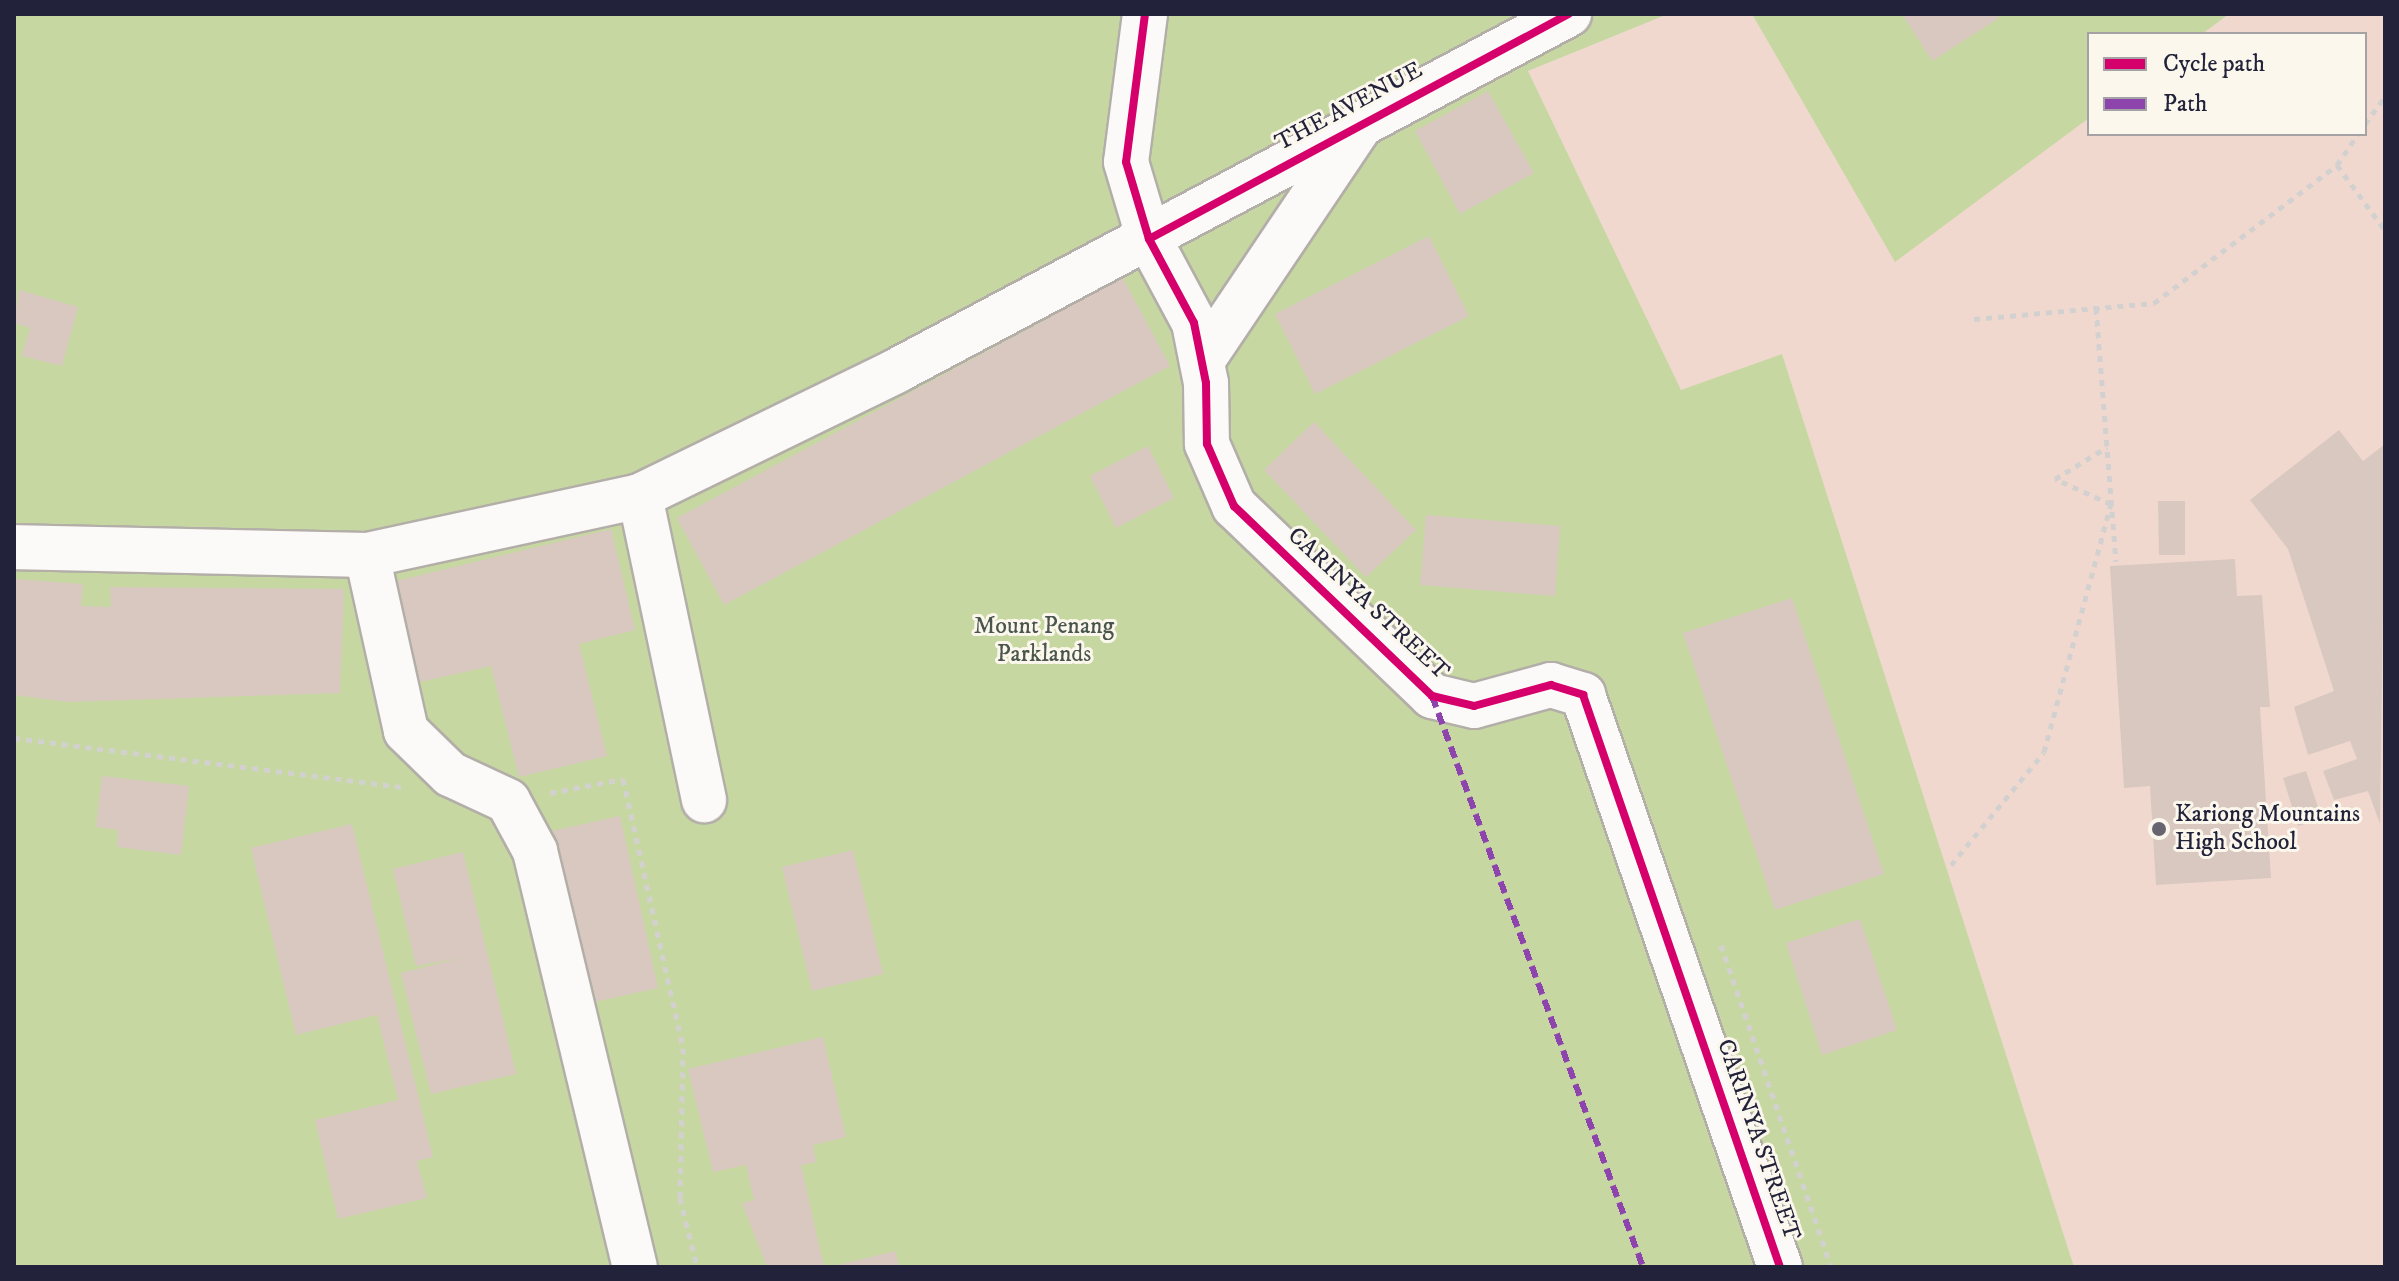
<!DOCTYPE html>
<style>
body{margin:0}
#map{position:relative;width:2399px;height:1281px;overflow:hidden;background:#e9e1d3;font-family:"IM FELL DW Pica",serif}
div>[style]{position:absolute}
.built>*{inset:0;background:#f1d8cf}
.green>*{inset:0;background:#c6d7a1}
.building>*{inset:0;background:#d8c8c0}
.path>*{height:5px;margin-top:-2.5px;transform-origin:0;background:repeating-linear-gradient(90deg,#d3d1cf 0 6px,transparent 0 12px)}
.roads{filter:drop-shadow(2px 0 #b3aea8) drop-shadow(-2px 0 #b3aea8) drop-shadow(0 2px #b3aea8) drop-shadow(0 -2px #b3aea8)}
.minor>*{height:44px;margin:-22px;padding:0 22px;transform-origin:22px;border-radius:22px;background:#fcfaf8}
.quiet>*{height:6px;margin-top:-3px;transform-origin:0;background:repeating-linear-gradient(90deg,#8e44ad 0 12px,transparent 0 18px)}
.cycleway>*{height:8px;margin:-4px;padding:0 4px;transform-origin:4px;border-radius:4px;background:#d6006c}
.dots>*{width:22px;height:22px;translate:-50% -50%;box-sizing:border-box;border:4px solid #fbf7ec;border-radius:50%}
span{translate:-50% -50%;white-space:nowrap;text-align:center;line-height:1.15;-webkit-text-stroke:6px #fbf7ec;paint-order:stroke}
.street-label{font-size:24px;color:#22223b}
.park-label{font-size:24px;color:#4a564d}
.poi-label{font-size:24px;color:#22223b}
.left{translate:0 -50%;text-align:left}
.frame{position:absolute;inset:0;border:16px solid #22223b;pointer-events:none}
.legend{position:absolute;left:2087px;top:32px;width:280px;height:104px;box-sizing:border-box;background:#fbf7ec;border:2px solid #a4a2a5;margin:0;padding:10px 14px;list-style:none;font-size:24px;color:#22223b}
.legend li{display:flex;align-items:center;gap:16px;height:40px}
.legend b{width:40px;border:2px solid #a4a2a5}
</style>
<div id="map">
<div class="built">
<div style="clip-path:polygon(1668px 14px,1752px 14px,1895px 261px,2089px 118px,2089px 134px,2365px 134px,2365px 34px,2202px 34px,2229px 14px,2385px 14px,2385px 1267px,2074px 1267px,1782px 355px,1681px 390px,1528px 71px)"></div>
</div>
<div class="green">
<div style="clip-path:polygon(14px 14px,1668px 14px,1528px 71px,1681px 390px,1782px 354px,2074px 1267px,14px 1267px)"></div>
<div style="clip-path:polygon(1752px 14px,2229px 14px,2202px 34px,2089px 34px,2089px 118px,1895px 262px)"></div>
</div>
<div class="building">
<div style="clip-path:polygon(1902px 14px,1996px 14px,1999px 18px,1932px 61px)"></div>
<div style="clip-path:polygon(1488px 91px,1534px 173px,1460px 214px,1415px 131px)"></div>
<div style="clip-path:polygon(1429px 236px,1469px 316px,1315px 394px,1275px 314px)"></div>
<div style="clip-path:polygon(1123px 278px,1170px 366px,724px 605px,677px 518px)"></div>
<div style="clip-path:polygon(19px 290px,78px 307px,62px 366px,22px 356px,30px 328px,14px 323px)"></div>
<div style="clip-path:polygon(1314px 422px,1416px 530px,1366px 577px,1264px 470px)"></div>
<div style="clip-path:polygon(2339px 430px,2363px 461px,2385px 444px,2380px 824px,2368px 791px,2334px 800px,2323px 771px,2357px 759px,2350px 741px,2308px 755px,2294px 707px,2334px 691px,2288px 549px,2250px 500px)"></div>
<div style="clip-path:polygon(1148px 446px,1174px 498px,1116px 528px,1090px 476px)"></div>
<div style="clip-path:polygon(2158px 501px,2185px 501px,2185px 555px,2159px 555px)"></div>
<div style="clip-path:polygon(1426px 515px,1560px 526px,1555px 596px,1420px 585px)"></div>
<div style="clip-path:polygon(611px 529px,635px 630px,579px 644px,607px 756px,519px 777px,491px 666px,416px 683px,392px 582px)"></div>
<div style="clip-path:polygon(2235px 559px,2237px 596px,2262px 595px,2270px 707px,2260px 707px,2271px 878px,2156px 885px,2150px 786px,2124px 788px,2110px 566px)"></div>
<div style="clip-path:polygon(14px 579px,83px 584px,81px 606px,111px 607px,110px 587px,344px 589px,340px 693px,68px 702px,14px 695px)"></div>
<div style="clip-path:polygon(1792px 598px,1884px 874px,1775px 910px,1683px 633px)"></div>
<div style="clip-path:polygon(2306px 771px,2322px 819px,2298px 826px,2283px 778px)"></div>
<div style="clip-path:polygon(102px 776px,189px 786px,181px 855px,117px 847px,118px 830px,96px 827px)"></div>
<div style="clip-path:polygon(620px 816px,658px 988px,590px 1003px,552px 831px)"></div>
<div style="clip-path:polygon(352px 824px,433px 1157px,417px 1161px,427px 1198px,338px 1219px,315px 1120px,398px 1100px,377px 1015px,296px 1035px,251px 848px)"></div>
<div style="clip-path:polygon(853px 850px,883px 974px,812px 991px,782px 867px)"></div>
<div style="clip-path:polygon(463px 852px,516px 1074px,431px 1094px,401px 973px,460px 958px,416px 966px,393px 869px)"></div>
<div style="clip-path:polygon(1860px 919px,1897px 1030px,1822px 1055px,1786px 943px)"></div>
<div style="clip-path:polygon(823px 1037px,846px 1137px,813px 1145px,816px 1162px,801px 1165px,824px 1267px,767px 1267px,742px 1203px,754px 1200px,746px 1165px,713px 1172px,688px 1069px)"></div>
<div style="clip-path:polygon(896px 1251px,899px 1267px,834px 1267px,833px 1266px)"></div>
</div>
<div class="path">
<div style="left:2365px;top:124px;width:34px;rotate:-54deg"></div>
<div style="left:2337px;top:165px;width:81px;rotate:53.6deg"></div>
<div style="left:2096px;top:308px;width:254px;rotate:85.5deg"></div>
<div style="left:1974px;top:319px;width:181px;rotate:-5.1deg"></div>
<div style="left:2154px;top:303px;width:229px;rotate:-37deg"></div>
<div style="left:2337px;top:165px;width:37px;rotate:-56deg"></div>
<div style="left:14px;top:738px;width:390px;rotate:7.2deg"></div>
<div style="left:550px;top:793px;width:74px;rotate:-10.9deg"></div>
<div style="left:623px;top:779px;width:276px;rotate:77.4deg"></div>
<div style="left:683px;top:1048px;width:150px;rotate:91.1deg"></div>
<div style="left:680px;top:1198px;width:71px;rotate:76.2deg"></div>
<div style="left:1951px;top:865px;width:146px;rotate:-50.5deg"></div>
<div style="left:2044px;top:752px;width:257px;rotate:-74.9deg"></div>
<div style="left:2111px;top:504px;width:61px;rotate:-155.9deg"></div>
<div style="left:2055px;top:479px;width:61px;rotate:-31.6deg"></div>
<div style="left:1721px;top:945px;width:340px;rotate:71.1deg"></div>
</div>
<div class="roads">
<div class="minor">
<div style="left:1145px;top:14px;width:149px;rotate:97.3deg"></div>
<div style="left:1126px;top:162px;width:80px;rotate:73.4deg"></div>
<div style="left:1149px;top:239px;width:95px;rotate:61.8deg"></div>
<div style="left:1194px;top:323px;width:61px;rotate:78.7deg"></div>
<div style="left:1206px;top:383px;width:61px;rotate:89.1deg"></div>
<div style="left:1207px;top:444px;width:68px;rotate:66.5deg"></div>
<div style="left:1234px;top:506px;width:274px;rotate:43.8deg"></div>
<div style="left:1432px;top:696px;width:43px;rotate:13.4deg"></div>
<div style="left:1474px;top:706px;width:80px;rotate:-15.3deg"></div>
<div style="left:1551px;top:685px;width:34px;rotate:17deg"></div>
<div style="left:1583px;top:695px;width:605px;rotate:71deg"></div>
<div style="left:1202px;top:361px;width:282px;rotate:-56.1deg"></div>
<div style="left:640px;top:496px;width:311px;rotate:78.1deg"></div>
<div style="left:14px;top:547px;width:353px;rotate:1.3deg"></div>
<div style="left:367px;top:555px;width:279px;rotate:-12.2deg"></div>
<div style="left:640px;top:496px;width:285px;rotate:-26deg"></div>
<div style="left:896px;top:371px;width:762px;rotate:-27.94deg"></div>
<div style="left:367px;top:555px;width:180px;rotate:77.5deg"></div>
<div style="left:406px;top:731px;width:62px;rotate:44.3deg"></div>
<div style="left:450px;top:774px;width:64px;rotate:25deg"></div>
<div style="left:508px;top:801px;width:57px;rotate:61.6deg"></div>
<div style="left:535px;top:851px;width:428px;rotate:76.5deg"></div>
</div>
</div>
<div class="quiet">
<div style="left:1432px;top:696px;width:609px;rotate:69.72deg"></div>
</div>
<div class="cycleway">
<div style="left:1145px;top:14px;width:149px;rotate:97.3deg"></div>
<div style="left:1126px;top:162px;width:80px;rotate:73.4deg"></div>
<div style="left:1149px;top:239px;width:95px;rotate:61.8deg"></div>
<div style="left:1194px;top:323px;width:61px;rotate:78.7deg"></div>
<div style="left:1206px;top:383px;width:61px;rotate:89.1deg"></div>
<div style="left:1207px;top:444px;width:68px;rotate:66.5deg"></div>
<div style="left:1234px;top:506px;width:274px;rotate:43.8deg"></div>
<div style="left:1432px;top:696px;width:43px;rotate:13.4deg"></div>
<div style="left:1474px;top:706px;width:80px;rotate:-15.3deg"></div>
<div style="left:1551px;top:685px;width:34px;rotate:17deg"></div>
<div style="left:1583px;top:695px;width:605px;rotate:71deg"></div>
<div style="left:1149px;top:239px;width:476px;rotate:-28.2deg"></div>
</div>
<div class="dots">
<div style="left:2159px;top:829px;background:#686570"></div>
</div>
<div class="street-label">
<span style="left:1349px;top:107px;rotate:-28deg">THE AVENUE</span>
<span style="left:1368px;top:604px;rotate:43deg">CARINYA STREET</span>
<span style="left:1758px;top:1140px;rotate:71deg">CARINYA STREET</span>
</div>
<div class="park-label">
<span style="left:1044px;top:641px">Mount Penang<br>Parklands</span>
</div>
<div class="poi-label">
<span class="left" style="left:2175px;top:829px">Kariong Mountains<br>High School</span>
</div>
<div class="frame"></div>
<ul class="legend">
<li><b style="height:10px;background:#d6006c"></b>Cycle path</li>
<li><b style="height:10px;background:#8e44ad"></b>Path</li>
</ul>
</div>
